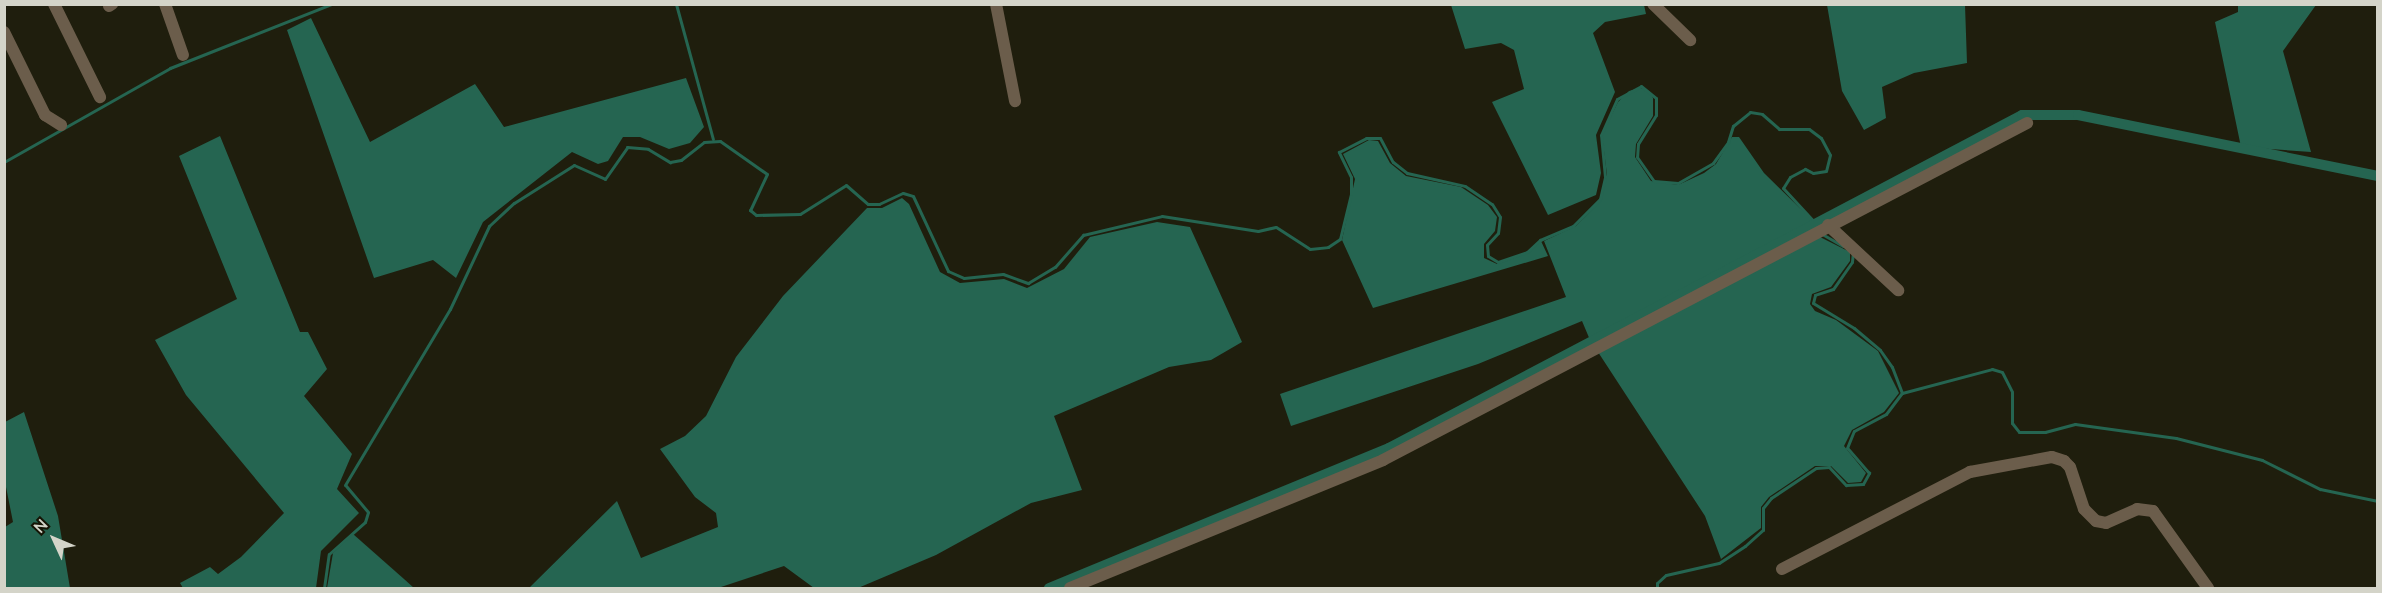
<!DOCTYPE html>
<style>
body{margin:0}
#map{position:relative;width:2382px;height:593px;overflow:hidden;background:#1f1e0d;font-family:"Nunito Sans",sans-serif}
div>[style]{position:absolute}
.water>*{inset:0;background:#256551}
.stream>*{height:3px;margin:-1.5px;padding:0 1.5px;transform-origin:1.5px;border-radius:1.5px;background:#256551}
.canal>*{height:10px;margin:-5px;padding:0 5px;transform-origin:5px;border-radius:5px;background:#256551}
.street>*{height:12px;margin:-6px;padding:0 6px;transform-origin:6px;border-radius:6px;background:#6b5d4b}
span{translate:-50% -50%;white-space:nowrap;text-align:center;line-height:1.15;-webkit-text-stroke:6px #151405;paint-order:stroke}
.frame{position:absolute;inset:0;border:6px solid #d4d4c9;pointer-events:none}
.north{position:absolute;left:24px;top:509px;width:60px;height:60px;-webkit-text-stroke:4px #151405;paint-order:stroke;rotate:314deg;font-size:16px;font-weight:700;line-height:24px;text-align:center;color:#d4d4c9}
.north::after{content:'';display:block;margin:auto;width:21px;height:27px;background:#d4d4c9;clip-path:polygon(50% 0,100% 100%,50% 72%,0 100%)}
</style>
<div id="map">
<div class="water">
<div style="clip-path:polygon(1451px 5px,1644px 5px,1646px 14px,1605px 22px,1593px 33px,1615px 92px,1596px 135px,1601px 173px,1596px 195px,1548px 215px,1492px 102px,1524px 89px,1514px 50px,1501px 43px,1465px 49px)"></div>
<div style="clip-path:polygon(1827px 5px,1965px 5px,1967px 63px,1914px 73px,1882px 87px,1886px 118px,1864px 130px,1842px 91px)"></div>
<div style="clip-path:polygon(2238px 5px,2316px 5px,2283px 51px,2311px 152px,2241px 147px,2215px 22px,2238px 12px)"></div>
<div style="clip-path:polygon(311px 18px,370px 142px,475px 84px,504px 127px,686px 78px,704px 127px,690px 143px,669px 149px,640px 137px,623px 137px,608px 161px,598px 164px,572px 152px,483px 222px,456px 278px,433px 260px,374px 278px,287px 30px)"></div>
<div style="clip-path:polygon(1640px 88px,1649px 91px,1653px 98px,1653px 116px,1636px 144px,1635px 157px,1651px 181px,1678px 185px,1704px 173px,1716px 164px,1732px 137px,1739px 137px,1764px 173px,1814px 222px,1590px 340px,1582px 321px,1478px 364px,1291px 426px,1280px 394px,1566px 297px,1544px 241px,1576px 226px,1600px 201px,1607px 175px,1602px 135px,1618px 102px,1629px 91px)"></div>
<div style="clip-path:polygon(220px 136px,300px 332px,308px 332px,327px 369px,304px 396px,352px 454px,337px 489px,359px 513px,321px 551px,316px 588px,183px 588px,180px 583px,210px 567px,218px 574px,241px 557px,284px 513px,186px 395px,155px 340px,237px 299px,179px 156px)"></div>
<div style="clip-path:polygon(1369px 140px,1378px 141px,1390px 163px,1406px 176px,1461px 187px,1488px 205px,1497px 217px,1495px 231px,1484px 244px,1484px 258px,1497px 264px,1528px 253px,1541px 241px,1548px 256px,1373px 308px,1342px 240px,1355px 179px,1343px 154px)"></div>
<div style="clip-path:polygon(902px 198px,909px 204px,940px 272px,960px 283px,1004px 279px,1027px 288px,1064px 269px,1090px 237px,1157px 222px,1190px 227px,1242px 342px,1211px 360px,1169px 367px,1054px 416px,1082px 490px,1031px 503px,936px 555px,858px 588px,814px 588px,784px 566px,718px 588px,529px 588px,617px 501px,641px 558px,718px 527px,716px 513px,695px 497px,660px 449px,685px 436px,706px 416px,736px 357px,783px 296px,867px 208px,882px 208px)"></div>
<div style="clip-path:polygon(1816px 235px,1850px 252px,1850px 261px,1831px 287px,1812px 294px,1810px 304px,1815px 311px,1836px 320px,1878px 351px,1899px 393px,1884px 412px,1852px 430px,1844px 446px,1866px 473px,1861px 482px,1848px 483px,1831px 466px,1815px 466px,1769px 497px,1761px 507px,1761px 528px,1721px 559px,1705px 516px,1598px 352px)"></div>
<div style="clip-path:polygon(24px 412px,58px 516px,70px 588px,5px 588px,5px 527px,13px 522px,5px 482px,5px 422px)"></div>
<div style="clip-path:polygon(353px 534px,404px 579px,414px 588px,327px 588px,333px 553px)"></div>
</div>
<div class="stream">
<div style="left:676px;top:4px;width:140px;rotate:74.7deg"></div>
<div style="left:4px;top:162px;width:191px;rotate:-29.5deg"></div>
<div style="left:170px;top:68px;width:174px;rotate:-21.6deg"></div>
<div style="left:1822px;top:234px;width:24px;rotate:30deg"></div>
<div style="left:1853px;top:252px;width:10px;rotate:96deg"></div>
<div style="left:1852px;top:262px;width:33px;rotate:125deg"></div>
<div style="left:1833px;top:289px;width:19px;rotate:162deg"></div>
<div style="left:1815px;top:295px;width:8px;rotate:104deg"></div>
<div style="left:1813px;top:303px;width:48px;rotate:31.4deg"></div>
<div style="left:1854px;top:328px;width:34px;rotate:40deg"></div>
<div style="left:1880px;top:350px;width:21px;rotate:55deg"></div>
<div style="left:1892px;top:367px;width:28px;rotate:69deg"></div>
<div style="left:324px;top:588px;width:34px;rotate:-82deg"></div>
<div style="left:329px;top:554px;width:48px;rotate:-41.6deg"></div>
<div style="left:365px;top:522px;width:10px;rotate:-73deg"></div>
<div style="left:368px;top:512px;width:35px;rotate:-130deg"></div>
<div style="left:345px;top:485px;width:205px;rotate:-59.2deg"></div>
<div style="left:450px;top:309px;width:92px;rotate:-64.8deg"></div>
<div style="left:489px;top:226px;width:34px;rotate:-43deg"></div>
<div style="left:514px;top:203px;width:71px;rotate:-32.3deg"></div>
<div style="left:574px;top:165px;width:34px;rotate:24deg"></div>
<div style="left:605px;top:179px;width:39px;rotate:-55deg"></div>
<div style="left:627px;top:147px;width:21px;rotate:5deg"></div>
<div style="left:648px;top:149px;width:26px;rotate:31deg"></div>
<div style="left:670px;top:162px;width:11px;rotate:-10deg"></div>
<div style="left:681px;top:160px;width:29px;rotate:-38deg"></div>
<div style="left:704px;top:142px;width:16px;rotate:-4deg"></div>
<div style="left:720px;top:141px;width:57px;rotate:35.1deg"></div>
<div style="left:767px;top:174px;width:40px;rotate:115deg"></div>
<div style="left:750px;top:210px;width:8px;rotate:40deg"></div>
<div style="left:756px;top:215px;width:44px;rotate:-1.3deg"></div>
<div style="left:800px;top:214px;width:54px;rotate:-32.2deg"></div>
<div style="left:846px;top:185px;width:29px;rotate:41deg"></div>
<div style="left:868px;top:204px;width:11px"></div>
<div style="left:879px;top:204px;width:26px;rotate:-25deg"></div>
<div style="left:903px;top:193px;width:10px;rotate:17deg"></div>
<div style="left:913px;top:196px;width:83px;rotate:65deg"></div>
<div style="left:948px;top:271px;width:17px;rotate:24deg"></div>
<div style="left:964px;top:278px;width:39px;rotate:-6deg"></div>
<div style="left:1003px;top:274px;width:27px;rotate:20deg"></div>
<div style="left:1028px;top:283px;width:31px;rotate:-31deg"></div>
<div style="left:1055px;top:267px;width:43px;rotate:-48.8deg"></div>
<div style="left:1083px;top:235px;width:81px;rotate:-13.5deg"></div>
<div style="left:1162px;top:216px;width:97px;rotate:8.9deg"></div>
<div style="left:1258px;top:231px;width:18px;rotate:-13deg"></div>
<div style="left:1276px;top:227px;width:40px;rotate:32.9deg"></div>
<div style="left:1310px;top:249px;width:18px;rotate:-6deg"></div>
<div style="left:1328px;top:247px;width:14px;rotate:-34deg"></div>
<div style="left:1340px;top:239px;width:46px;rotate:-76.3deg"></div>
<div style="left:1351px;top:194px;width:17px;rotate:-90deg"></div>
<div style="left:1351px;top:177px;width:28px;rotate:-116deg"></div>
<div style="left:1339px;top:152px;width:30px;rotate:-27deg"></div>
<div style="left:1366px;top:138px;width:14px"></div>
<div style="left:1380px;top:138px;width:27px;rotate:62deg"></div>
<div style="left:1393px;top:162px;width:18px;rotate:38deg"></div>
<div style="left:1407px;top:173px;width:59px;rotate:12.6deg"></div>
<div style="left:1465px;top:186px;width:32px;rotate:34deg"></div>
<div style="left:1492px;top:204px;width:15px;rotate:58deg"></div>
<div style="left:1500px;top:217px;width:16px;rotate:97deg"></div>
<div style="left:1498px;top:233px;width:16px;rotate:133deg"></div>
<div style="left:1487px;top:245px;width:11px;rotate:85deg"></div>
<div style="left:1488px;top:256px;width:12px;rotate:31deg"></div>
<div style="left:1498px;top:262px;width:31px;rotate:-19deg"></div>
<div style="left:1527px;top:252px;width:18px;rotate:-43deg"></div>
<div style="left:1540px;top:240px;width:36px;rotate:-23deg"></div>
<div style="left:1573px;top:226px;width:38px;rotate:-45deg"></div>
<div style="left:1600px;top:199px;width:23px;rotate:-77deg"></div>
<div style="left:1605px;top:177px;width:42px;rotate:-95.4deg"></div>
<div style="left:1601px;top:135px;width:39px;rotate:-66deg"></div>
<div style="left:1617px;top:99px;width:27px;rotate:-28deg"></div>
<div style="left:1641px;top:86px;width:19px;rotate:39deg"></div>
<div style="left:1656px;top:98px;width:17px;rotate:90deg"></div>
<div style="left:1656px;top:115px;width:34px;rotate:122deg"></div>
<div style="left:1638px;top:144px;width:13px;rotate:94deg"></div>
<div style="left:1637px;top:157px;width:29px;rotate:55deg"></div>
<div style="left:1654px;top:181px;width:24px;rotate:5deg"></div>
<div style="left:1678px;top:183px;width:40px;rotate:-29.7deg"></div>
<div style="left:1713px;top:163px;width:26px;rotate:-54deg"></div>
<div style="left:1728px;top:142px;width:17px;rotate:-73deg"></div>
<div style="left:1733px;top:126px;width:22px;rotate:-39deg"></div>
<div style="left:1750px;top:112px;width:12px;rotate:9deg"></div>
<div style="left:1762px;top:114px;width:23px;rotate:41deg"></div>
<div style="left:1779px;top:129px;width:30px"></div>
<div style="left:1809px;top:129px;width:15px;rotate:37deg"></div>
<div style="left:1821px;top:138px;width:19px;rotate:62deg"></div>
<div style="left:1830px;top:155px;width:16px;rotate:104deg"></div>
<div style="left:1826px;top:171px;width:13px;rotate:171deg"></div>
<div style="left:1813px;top:173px;width:9px;rotate:-153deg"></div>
<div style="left:1805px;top:169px;width:17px;rotate:152deg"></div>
<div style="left:1790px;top:177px;width:13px;rotate:122deg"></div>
<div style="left:1783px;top:188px;width:53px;rotate:47.3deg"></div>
<div style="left:1657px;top:588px;width:5px;rotate:-90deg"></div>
<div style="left:1657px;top:583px;width:12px;rotate:-42deg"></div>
<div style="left:1666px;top:575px;width:54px;rotate:-12.8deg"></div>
<div style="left:1719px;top:563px;width:31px;rotate:-33deg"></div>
<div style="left:1745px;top:546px;width:24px;rotate:-42deg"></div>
<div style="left:1763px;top:530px;width:22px;rotate:-90deg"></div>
<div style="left:1763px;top:508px;width:13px;rotate:-51deg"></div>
<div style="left:1771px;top:498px;width:54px;rotate:-33.7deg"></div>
<div style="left:1816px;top:468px;width:13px;rotate:-4deg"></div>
<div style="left:1829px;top:467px;width:25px;rotate:47deg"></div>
<div style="left:1846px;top:485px;width:17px;rotate:-3deg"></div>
<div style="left:1863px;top:484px;width:13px;rotate:-61deg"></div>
<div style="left:1869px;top:473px;width:33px;rotate:-131deg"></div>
<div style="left:1847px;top:448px;width:18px;rotate:-68deg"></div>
<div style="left:1854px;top:431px;width:36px;rotate:-28deg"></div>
<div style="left:1886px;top:414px;width:26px;rotate:-53deg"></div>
<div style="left:1902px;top:393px;width:93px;rotate:-14.9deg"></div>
<div style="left:1992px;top:369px;width:10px;rotate:17deg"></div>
<div style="left:2002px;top:372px;width:22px;rotate:63deg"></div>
<div style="left:2012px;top:392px;width:31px;rotate:90deg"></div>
<div style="left:2012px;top:423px;width:11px;rotate:52deg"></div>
<div style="left:2019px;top:432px;width:26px"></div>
<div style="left:2045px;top:432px;width:31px;rotate:-15deg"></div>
<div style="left:2075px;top:424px;width:102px;rotate:7.9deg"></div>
<div style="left:2176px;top:438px;width:89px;rotate:14.3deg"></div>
<div style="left:2262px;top:460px;width:65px;rotate:26.6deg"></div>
<div style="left:2320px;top:489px;width:59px;rotate:11.7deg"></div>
</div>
<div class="canal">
<div style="left:1049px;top:588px;width:368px;rotate:-22.4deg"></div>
<div style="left:1389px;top:448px;width:715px;rotate:-27.75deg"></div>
<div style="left:2022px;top:115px;width:56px"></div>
<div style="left:2078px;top:115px;width:306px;rotate:11.5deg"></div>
</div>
<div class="street">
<div style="left:54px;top:4px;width:104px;rotate:63.7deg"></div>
<div style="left:165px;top:4px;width:54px;rotate:70.6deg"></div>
<div style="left:996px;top:4px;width:99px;rotate:78.9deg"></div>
<div style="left:1653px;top:4px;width:52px;rotate:44.2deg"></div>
<div style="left:109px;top:6px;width:4px;rotate:-34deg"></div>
<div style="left:4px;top:32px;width:93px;rotate:63.7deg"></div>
<div style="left:45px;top:115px;width:19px;rotate:32deg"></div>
<div style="left:1828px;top:225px;width:96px;rotate:42.9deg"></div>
<div style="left:1782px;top:569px;width:212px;rotate:-27.3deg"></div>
<div style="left:1970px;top:472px;width:83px;rotate:-10.4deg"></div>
<div style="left:2052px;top:457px;width:13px;rotate:18deg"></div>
<div style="left:2064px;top:461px;width:8px;rotate:45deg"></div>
<div style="left:2070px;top:467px;width:44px;rotate:71.6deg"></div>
<div style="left:2084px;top:509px;width:17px;rotate:45deg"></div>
<div style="left:2096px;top:521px;width:10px;rotate:11deg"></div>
<div style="left:2106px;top:523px;width:34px;rotate:-24deg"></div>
<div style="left:2137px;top:509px;width:16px;rotate:7deg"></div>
<div style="left:2153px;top:511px;width:95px;rotate:54.5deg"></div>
<div style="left:1070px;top:588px;width:338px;rotate:-22.2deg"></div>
<div style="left:1383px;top:460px;width:727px;rotate:-27.62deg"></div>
</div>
<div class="frame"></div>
<div class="north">N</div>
</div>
